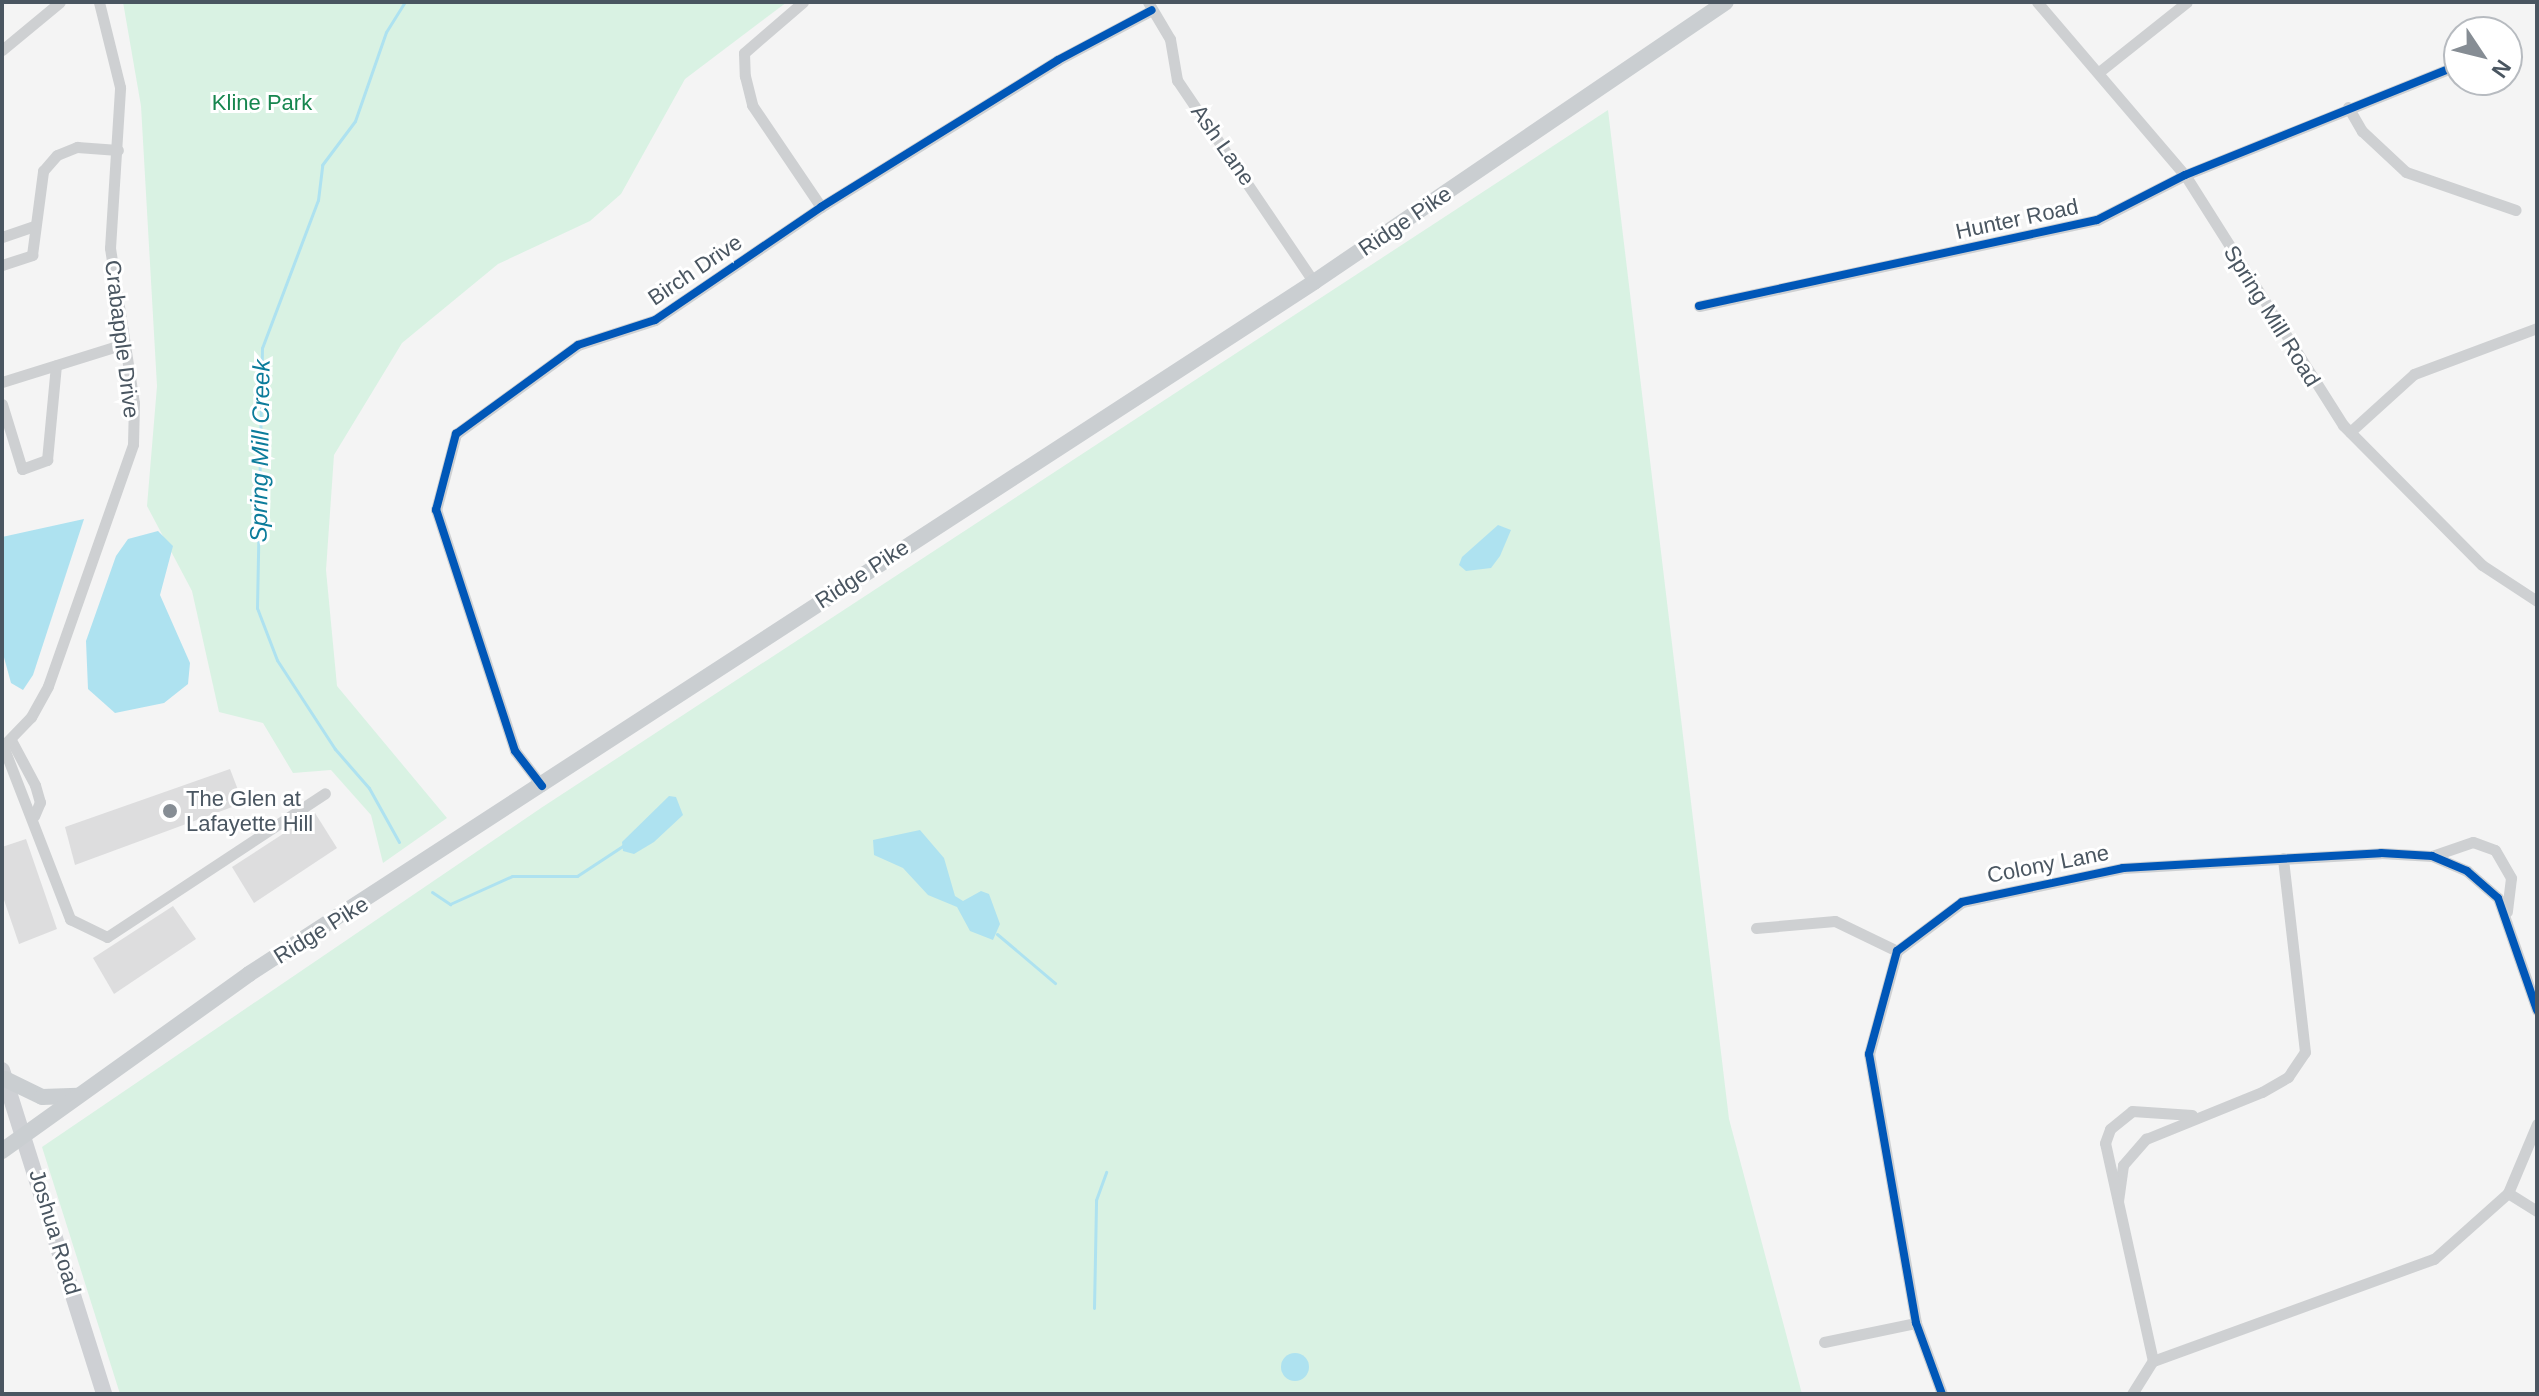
<!DOCTYPE html>
<style>
body{margin:0}
#map{position:relative;width:2539px;height:1396px;overflow:hidden;background:#f4f4f4;font-family:Arial,sans-serif}
div>[style]{position:absolute}
.green>*{inset:0;background:#d9f2e3}
.water>*{inset:0;background:#aee2f0}
.round{border-radius:50%}
.stream>*{height:3px;margin:-1.5px;padding:0 1.5px;transform-origin:1.5px;border-radius:1.5px;background:#aee2f0}
.building>*{inset:0;background:#ddddde}
.minor>*{height:11px;margin:-5.5px;padding:0 5.5px;transform-origin:5.5px;border-radius:5.5px;background:#ced0d2}
.secondary>*{height:16px;margin:-8px;padding:0 8px;transform-origin:8px;border-radius:8px;background:#ced0d4}
.primary>*{height:16px;margin:-8px;padding:0 8px;transform-origin:8px;border-radius:8px;background:#caced1}
.cycleway>*{height:8px;margin:-4px;padding:0 4px;transform-origin:4px;border-radius:4px;background:#0057b8}
.dots>*{width:22px;height:22px;translate:-50% -50%;box-sizing:border-box;border:4px solid #fff;border-radius:50%}
span{translate:-50% -50%;white-space:nowrap;text-align:center;line-height:1.15;-webkit-text-stroke:6px #fff;paint-order:stroke}
.park-label{font-size:22px;color:#17864f}
.street-label{font-size:22px;color:#4a5661}
.poi-label{font-size:22px;color:#4a5661}
.left{translate:0 -50%;text-align:left}
.water-label{font-size:24px;color:#0c7c9b;font-style:italic}
.frame{position:absolute;inset:0;border:4px solid #4a5661;pointer-events:none}
.north{position:absolute;left:2443px;top:16px;width:80px;height:80px;box-sizing:border-box;background:#fff;border:2px solid #b7bbc0;border-radius:50%;rotate:125deg;font-size:22px;font-weight:700;line-height:32px;text-align:center;color:#4a5661}
.north::after{content:'';display:block;margin:auto;width:28px;height:36px;background:#868d94;clip-path:polygon(50% 0,100% 100%,50% 72%,0 100%)}
</style>
<div id="map">
<div class="green">
<div style="clip-path:polygon(123px 2px,787px 2px,685px 79px,621px 194px,590px 221px,498px 264px,402px 343px,334px 455px,326px 570px,337px 686px,447px 818px,383px 863px,371px 815px,331px 770px,293px 773px,263px 723px,219px 712px,192px 591px,147px 506px,157px 386px,141px 106px)"></div>
<div style="clip-path:polygon(1608px 110px,1729px 1119px,1802px 1394px,120px 1394px,42px 1147px,541px 808px)"></div>
</div>
<div class="water">
<div style="clip-path:polygon(84px 519px,33px 675px,23px 690px,11px 683px,2px 650px,2px 537px)"></div>
<div style="clip-path:polygon(1498px 525px,1511px 530px,1500px 556px,1491px 568px,1466px 571px,1459px 565px,1462px 557px)"></div>
<div style="clip-path:polygon(158px 531px,173px 546px,160px 595px,190px 663px,188px 684px,164px 703px,115px 713px,88px 689px,86px 641px,116px 556px,128px 539px)"></div>
<div style="clip-path:polygon(669px 796px,676px 797px,683px 815px,654px 842px,634px 854px,623px 851px,622px 842px)"></div>
<div style="clip-path:polygon(920px 830px,944px 858px,955px 896px,963px 901px,981px 891px,989px 894px,1000px 924px,993px 940px,970px 931px,957px 907px,928px 895px,903px 868px,874px 855px,873px 840px)"></div>
<div class="round" style="left:1281px;top:1353px;width:28px;height:28px"></div>
</div>
<div class="stream">
<div style="left:399px;top:842px;width:62px;rotate:-119.1deg"></div>
<div style="left:369px;top:788px;width:52px;rotate:-131.1deg"></div>
<div style="left:335px;top:749px;width:106px;rotate:-123.1deg"></div>
<div style="left:277px;top:660px;width:56px;rotate:-111deg"></div>
<div style="left:257px;top:608px;width:260px;rotate:-88.9deg"></div>
<div style="left:262px;top:348px;width:158px;rotate:-69.3deg"></div>
<div style="left:318px;top:200px;width:35px;rotate:-83deg"></div>
<div style="left:322px;top:165px;width:55px;rotate:-53.1deg"></div>
<div style="left:355px;top:121px;width:94px;rotate:-70.8deg"></div>
<div style="left:386px;top:32px;width:36px;rotate:-58deg"></div>
<div style="left:432px;top:892px;width:22px;rotate:34deg"></div>
<div style="left:450px;top:904px;width:68px;rotate:-24.3deg"></div>
<div style="left:512px;top:876px;width:65px"></div>
<div style="left:577px;top:876px;width:56px;rotate:-33.4deg"></div>
<div style="left:997px;top:934px;width:76px;rotate:40.2deg"></div>
<div style="left:1094px;top:1308px;width:108px;rotate:-88.9deg"></div>
<div style="left:1096px;top:1200px;width:30px;rotate:-70deg"></div>
</div>
<div class="building">
<div style="clip-path:polygon(230px 769px,243px 803px,75px 865px,65px 827px)"></div>
<div style="clip-path:polygon(315px 813px,337px 848px,254px 903px,232px 867px)"></div>
<div style="clip-path:polygon(26px 839px,57px 929px,19px 944px,2px 894px,2px 847px)"></div>
<div style="clip-path:polygon(173px 906px,196px 939px,114px 994px,93px 958px)"></div>
</div>
<div class="minor">
<div style="left:803px;top:2px;width:78px;rotate:139.2deg"></div>
<div style="left:744px;top:53px;width:23px;rotate:88deg"></div>
<div style="left:745px;top:76px;width:30px;rotate:76deg"></div>
<div style="left:752px;top:105px;width:123px;rotate:55.9deg"></div>
<div style="left:1148px;top:2px;width:43px;rotate:59.3deg"></div>
<div style="left:1170px;top:39px;width:42px;rotate:80.3deg"></div>
<div style="left:1177px;top:80px;width:244px;rotate:55.9deg"></div>
<div style="left:2037px;top:2px;width:228px;rotate:49.5deg"></div>
<div style="left:2185px;top:175px;width:296px;rotate:57.7deg"></div>
<div style="left:2343px;top:425px;width:197px;rotate:45.2deg"></div>
<div style="left:2482px;top:565px;width:66px;rotate:33.2deg"></div>
<div style="left:2px;top:50px;width:75px;rotate:-39.6deg"></div>
<div style="left:2099px;top:72px;width:112px;rotate:-38.5deg"></div>
<div style="left:2348px;top:107px;width:28px;rotate:60deg"></div>
<div style="left:2362px;top:131px;width:60px;rotate:43deg"></div>
<div style="left:2406px;top:172px;width:116px;rotate:19.1deg"></div>
<div style="left:2px;top:237px;width:34px;rotate:-19deg"></div>
<div style="left:2px;top:265px;width:32px;rotate:-18deg"></div>
<div style="left:32px;top:255px;width:85px;rotate:-82.5deg"></div>
<div style="left:43px;top:171px;width:21px;rotate:-49deg"></div>
<div style="left:57px;top:155px;width:22px;rotate:-22deg"></div>
<div style="left:77px;top:147px;width:41px;rotate:4.2deg"></div>
<div style="left:1699px;top:306px;width:407px;rotate:-12.2deg"></div>
<div style="left:2097px;top:220px;width:99px;rotate:-27.1deg"></div>
<div style="left:2185px;top:175px;width:295px;rotate:-21.9deg"></div>
<div style="left:2px;top:382px;width:125px;rotate:-17.3deg"></div>
<div style="left:2px;top:404px;width:68px;rotate:72.9deg"></div>
<div style="left:22px;top:469px;width:27px;rotate:-20deg"></div>
<div style="left:47px;top:460px;width:95px;rotate:-84.6deg"></div>
<div style="left:2350px;top:432px;width:86px;rotate:-42.2deg"></div>
<div style="left:2414px;top:374px;width:131px;rotate:-20.5deg"></div>
<div style="left:11px;top:740px;width:51px;rotate:61.9deg"></div>
<div style="left:35px;top:785px;width:18px;rotate:74deg"></div>
<div style="left:40px;top:802px;width:15px;rotate:113deg"></div>
<div style="left:3px;top:746px;width:186px;rotate:68.8deg"></div>
<div style="left:70px;top:919px;width:41px;rotate:25.9deg"></div>
<div style="left:107px;top:937px;width:261px;rotate:-33.4deg"></div>
<div style="left:2px;top:747px;width:42px;rotate:-46deg"></div>
<div style="left:31px;top:717px;width:35px;rotate:-61deg"></div>
<div style="left:48px;top:686px;width:256px;rotate:-70.6deg"></div>
<div style="left:133px;top:444px;width:41px;rotate:-88.6deg"></div>
<div style="left:134px;top:403px;width:157px;rotate:-98.8deg"></div>
<div style="left:110px;top:248px;width:161px;rotate:-86.4deg"></div>
<div style="left:120px;top:87px;width:88px;rotate:-103.9deg"></div>
<div style="left:542px;top:786px;width:44px;rotate:-127.6deg"></div>
<div style="left:515px;top:751px;width:254px;rotate:-108.1deg"></div>
<div style="left:436px;top:510px;width:79px;rotate:-75.3deg"></div>
<div style="left:456px;top:434px;width:151px;rotate:-36.1deg"></div>
<div style="left:578px;top:345px;width:81px;rotate:-18deg"></div>
<div style="left:655px;top:320px;width:201px;rotate:-34.2deg"></div>
<div style="left:821px;top:207px;width:279px;rotate:-31.8deg"></div>
<div style="left:1058px;top:60px;width:106px;rotate:-28deg"></div>
<div style="left:2432px;top:856px;width:43px;rotate:-18.9deg"></div>
<div style="left:2473px;top:842px;width:23px;rotate:20deg"></div>
<div style="left:2495px;top:850px;width:32px;rotate:60deg"></div>
<div style="left:2511px;top:878px;width:34px;rotate:97deg"></div>
<div style="left:1756px;top:928px;width:79px;rotate:-5.1deg"></div>
<div style="left:1835px;top:921px;width:69px;rotate:25.8deg"></div>
<div style="left:2508px;top:1193px;width:34px;rotate:32deg"></div>
<div style="left:2118px;top:1201px;width:36px;rotate:-82deg"></div>
<div style="left:2123px;top:1165px;width:35px;rotate:-49deg"></div>
<div style="left:2146px;top:1139px;width:125px;rotate:-22.1deg"></div>
<div style="left:2262px;top:1092px;width:30px;rotate:-30deg"></div>
<div style="left:2288px;top:1077px;width:30px;rotate:-56deg"></div>
<div style="left:2305px;top:1052px;width:195px;rotate:-96.5deg"></div>
<div style="left:1824px;top:1342px;width:94px;rotate:-11.7deg"></div>
<div style="left:2153px;top:1361px;width:299px;rotate:-20deg"></div>
<div style="left:2434px;top:1259px;width:99px;rotate:-41.7deg"></div>
<div style="left:2508px;top:1193px;width:75px;rotate:-67.2deg"></div>
<div style="left:1942px;top:1394px;width:76px;rotate:-110.1deg"></div>
<div style="left:1916px;top:1323px;width:273px;rotate:-99.9deg"></div>
<div style="left:1869px;top:1054px;width:107px;rotate:-74.8deg"></div>
<div style="left:1897px;top:951px;width:81px;rotate:-37deg"></div>
<div style="left:1962px;top:902px;width:165px;rotate:-11.9deg"></div>
<div style="left:2123px;top:868px;width:258px;rotate:-3.3deg"></div>
<div style="left:2381px;top:853px;width:51px;rotate:3.4deg"></div>
<div style="left:2432px;top:856px;width:38px;rotate:23deg"></div>
<div style="left:2467px;top:871px;width:41px;rotate:41.1deg"></div>
<div style="left:2498px;top:898px;width:119px;rotate:70.8deg"></div>
<div style="left:2132px;top:1394px;width:39px;rotate:-58deg"></div>
<div style="left:2153px;top:1361px;width:223px;rotate:-102.4deg"></div>
<div style="left:2105px;top:1143px;width:15px;rotate:-70deg"></div>
<div style="left:2110px;top:1129px;width:28px;rotate:-39deg"></div>
<div style="left:2132px;top:1111px;width:60px;rotate:3.8deg"></div>
</div>
<div class="secondary">
<div style="left:2px;top:1070px;width:340px;rotate:72.5deg"></div>
</div>
<div class="primary">
<div style="left:5px;top:1079px;width:41px;rotate:25.9deg"></div>
<div style="left:42px;top:1097px;width:36px;rotate:-2deg"></div>
<div style="left:2px;top:1151px;width:304px;rotate:-35.6deg"></div>
<div style="left:249px;top:974px;width:1270px;rotate:-33.01deg"></div>
<div style="left:1314px;top:282px;width:498px;rotate:-34.2deg"></div>
</div>
<div class="cycleway">
<div style="left:1699px;top:306px;width:407px;rotate:-12.2deg"></div>
<div style="left:2097px;top:220px;width:99px;rotate:-27.1deg"></div>
<div style="left:2185px;top:175px;width:295px;rotate:-21.9deg"></div>
<div style="left:542px;top:786px;width:44px;rotate:-127.6deg"></div>
<div style="left:515px;top:751px;width:254px;rotate:-108.1deg"></div>
<div style="left:436px;top:510px;width:79px;rotate:-75.3deg"></div>
<div style="left:456px;top:434px;width:151px;rotate:-36.1deg"></div>
<div style="left:578px;top:345px;width:81px;rotate:-18deg"></div>
<div style="left:655px;top:320px;width:201px;rotate:-34.2deg"></div>
<div style="left:821px;top:207px;width:279px;rotate:-31.8deg"></div>
<div style="left:1058px;top:60px;width:106px;rotate:-28deg"></div>
<div style="left:1942px;top:1394px;width:76px;rotate:-110.1deg"></div>
<div style="left:1916px;top:1323px;width:273px;rotate:-99.9deg"></div>
<div style="left:1869px;top:1054px;width:107px;rotate:-74.8deg"></div>
<div style="left:1897px;top:951px;width:81px;rotate:-37deg"></div>
<div style="left:1962px;top:902px;width:165px;rotate:-11.9deg"></div>
<div style="left:2123px;top:868px;width:258px;rotate:-3.3deg"></div>
<div style="left:2381px;top:853px;width:51px;rotate:3.4deg"></div>
<div style="left:2432px;top:856px;width:38px;rotate:23deg"></div>
<div style="left:2467px;top:871px;width:41px;rotate:41.1deg"></div>
<div style="left:2498px;top:898px;width:119px;rotate:70.8deg"></div>
</div>
<div class="dots">
<div style="left:170px;top:811px;background:#868d94"></div>
</div>
<div class="park-label">
<span style="left:262px;top:103px">Kline Park</span>
</div>
<div class="street-label">
<span style="left:1223px;top:145px;rotate:55deg">Ash Lane</span>
<span style="left:2017px;top:219px;rotate:-12deg">Hunter Road</span>
<span style="left:1405px;top:221px;rotate:-34deg">Ridge Pike</span>
<span style="left:695px;top:270px;rotate:-34deg">Birch Drive</span>
<span style="left:2272px;top:316px;rotate:58deg">Spring Mill Road</span>
<span style="left:122px;top:339px;rotate:83deg">Crabapple Drive</span>
<span style="left:862px;top:574px;rotate:-33deg">Ridge Pike</span>
<span style="left:2048px;top:864px;rotate:-11deg">Colony Lane</span>
<span style="left:321px;top:930px;rotate:-32deg">Ridge Pike</span>
<span style="left:55px;top:1232px;rotate:73deg">Joshua Road</span>
</div>
<div class="poi-label">
<span class="left" style="left:186px;top:811px">The Glen at<br>Lafayette Hill</span>
</div>
<div class="water-label">
<span style="left:260px;top:451px;rotate:-89deg">Spring Mill Creek</span>
</div>
<div class="frame"></div>
<div class="north">N</div>
</div>
